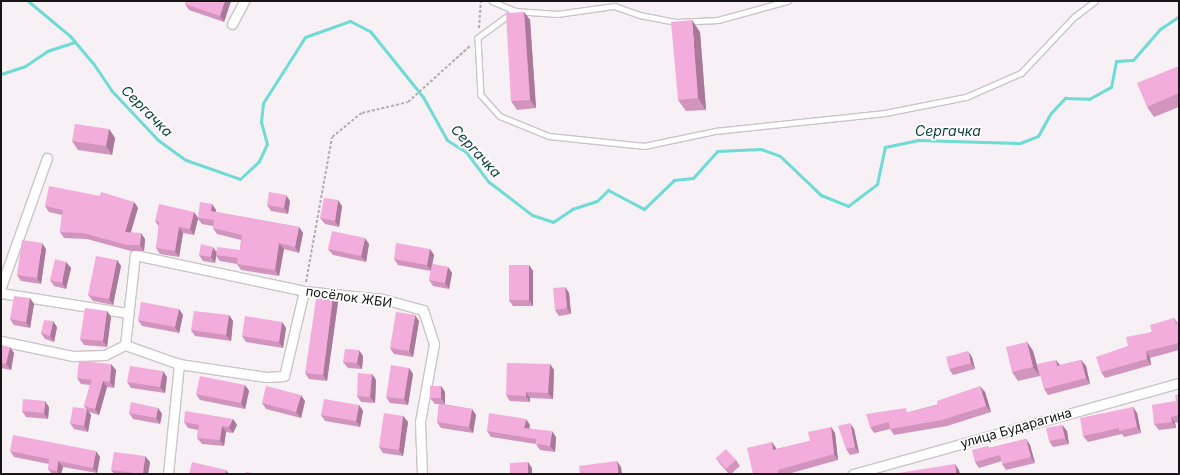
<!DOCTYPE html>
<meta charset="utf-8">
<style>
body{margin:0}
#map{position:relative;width:1180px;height:475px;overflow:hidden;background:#f7f0f5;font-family:Inter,sans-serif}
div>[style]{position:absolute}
.stream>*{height:3px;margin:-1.5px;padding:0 1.5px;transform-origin:1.5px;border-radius:1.5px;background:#6edbd5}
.path>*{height:2px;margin-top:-1px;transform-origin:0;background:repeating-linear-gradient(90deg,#b1acaf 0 3px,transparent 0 5px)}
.roads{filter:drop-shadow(1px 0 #cbc4c8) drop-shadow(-1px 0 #cbc4c8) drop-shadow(0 1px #cbc4c8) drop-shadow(0 -1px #cbc4c8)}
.lane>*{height:4.5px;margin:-2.25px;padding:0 2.25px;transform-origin:2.25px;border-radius:2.25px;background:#fff}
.street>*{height:9px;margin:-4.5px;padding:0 4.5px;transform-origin:4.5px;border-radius:4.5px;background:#fff}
.wall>*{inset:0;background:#d195bd}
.shaded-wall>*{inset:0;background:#aa799a}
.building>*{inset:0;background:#f3addc}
span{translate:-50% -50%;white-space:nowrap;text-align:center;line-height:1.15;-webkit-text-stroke:3.5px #fff;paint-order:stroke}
.street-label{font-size:13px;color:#171516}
.water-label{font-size:14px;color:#0d413e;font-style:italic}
.frame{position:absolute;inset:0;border:2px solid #171516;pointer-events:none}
</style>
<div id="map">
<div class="stream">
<div style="left:28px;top:1px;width:55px;rotate:39.8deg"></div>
<div style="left:70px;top:36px;width:35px;rotate:50deg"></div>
<div style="left:93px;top:63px;width:32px;rotate:56deg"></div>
<div style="left:111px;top:90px;width:69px;rotate:46.8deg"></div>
<div style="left:158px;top:140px;width:34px;rotate:36deg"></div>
<div style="left:186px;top:160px;width:57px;rotate:19.4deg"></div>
<div style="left:240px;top:179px;width:26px;rotate:-43deg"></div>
<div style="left:259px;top:161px;width:19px;rotate:-65deg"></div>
<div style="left:267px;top:144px;width:23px;rotate:-105deg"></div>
<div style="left:261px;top:122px;width:19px;rotate:-84deg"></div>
<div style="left:263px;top:103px;width:78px;rotate:-57.5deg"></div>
<div style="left:305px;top:37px;width:48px;rotate:-19.6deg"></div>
<div style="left:350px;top:21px;width:22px;rotate:27deg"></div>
<div style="left:370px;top:31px;width:85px;rotate:51.2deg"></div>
<div style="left:423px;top:97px;width:49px;rotate:60.8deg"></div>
<div style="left:447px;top:140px;width:22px;rotate:32deg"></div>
<div style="left:466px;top:152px;width:38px;rotate:53deg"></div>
<div style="left:489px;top:182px;width:54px;rotate:37.5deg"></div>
<div style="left:532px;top:215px;width:22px;rotate:18deg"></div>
<div style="left:553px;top:222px;width:23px;rotate:-34deg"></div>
<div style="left:572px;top:209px;width:26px;rotate:-18deg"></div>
<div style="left:597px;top:201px;width:16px;rotate:-45deg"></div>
<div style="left:608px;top:190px;width:41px;rotate:27.8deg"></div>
<div style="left:644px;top:209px;width:42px;rotate:-44deg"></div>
<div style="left:674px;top:180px;width:19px;rotate:-6deg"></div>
<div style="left:693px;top:178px;width:36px;rotate:-48deg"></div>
<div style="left:717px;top:151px;width:44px;rotate:-2.6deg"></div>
<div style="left:761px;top:149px;width:20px;rotate:20deg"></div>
<div style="left:780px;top:156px;width:57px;rotate:43.6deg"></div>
<div style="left:821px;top:195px;width:29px;rotate:22deg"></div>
<div style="left:848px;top:206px;width:36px;rotate:-37deg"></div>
<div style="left:877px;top:184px;width:38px;rotate:-78deg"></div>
<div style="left:885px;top:147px;width:34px;rotate:-12deg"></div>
<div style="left:918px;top:140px;width:102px;rotate:1.7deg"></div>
<div style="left:1020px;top:143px;width:19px;rotate:-21deg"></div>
<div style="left:1038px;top:136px;width:26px;rotate:-61deg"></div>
<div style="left:1051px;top:113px;width:21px;rotate:-47deg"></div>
<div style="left:1065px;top:98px;width:24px;rotate:2deg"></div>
<div style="left:1089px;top:99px;width:25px;rotate:-29deg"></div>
<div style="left:1111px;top:87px;width:26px;rotate:-79deg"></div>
<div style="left:1116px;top:61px;width:17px;rotate:-3deg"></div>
<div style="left:1133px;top:60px;width:41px;rotate:-48.9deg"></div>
<div style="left:1160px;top:29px;width:23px;rotate:-34deg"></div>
<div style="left:1px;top:74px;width:25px;rotate:-18deg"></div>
<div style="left:25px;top:66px;width:27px;rotate:-34deg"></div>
<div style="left:47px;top:51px;width:29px;rotate:-18deg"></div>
</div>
<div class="path">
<div style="left:479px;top:28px;width:27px;rotate:-86deg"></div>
<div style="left:306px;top:282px;width:147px;rotate:-79.8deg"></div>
<div style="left:332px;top:137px;width:38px;rotate:-39deg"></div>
<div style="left:362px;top:113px;width:47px;rotate:-13.4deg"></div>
<div style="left:408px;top:102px;width:85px;rotate:-42.1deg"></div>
</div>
<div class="roads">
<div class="lane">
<div style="left:492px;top:1px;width:25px;rotate:23deg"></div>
<div style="left:515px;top:11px;width:42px;rotate:4.1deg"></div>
<div style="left:557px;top:14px;width:58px;rotate:-8deg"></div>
<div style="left:614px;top:6px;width:28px;rotate:19deg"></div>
<div style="left:640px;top:15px;width:38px;rotate:11deg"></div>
<div style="left:677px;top:22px;width:41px;rotate:-2.8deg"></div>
<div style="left:718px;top:20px;width:72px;rotate:-15.4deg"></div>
<div style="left:515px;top:11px;width:46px;rotate:143.9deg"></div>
<div style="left:478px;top:38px;width:57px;rotate:87deg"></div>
<div style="left:481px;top:95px;width:28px;rotate:48deg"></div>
<div style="left:500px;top:116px;width:53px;rotate:22.2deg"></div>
<div style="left:549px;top:136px;width:96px;rotate:6deg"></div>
<div style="left:644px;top:146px;width:73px;rotate:-11.9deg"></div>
<div style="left:715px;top:131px;width:171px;rotate:-6deg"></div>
<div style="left:885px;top:113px;width:83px;rotate:-11.2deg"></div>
<div style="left:966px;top:97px;width:60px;rotate:-23.6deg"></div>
<div style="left:1021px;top:73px;width:77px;rotate:-46.6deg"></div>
<div style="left:1074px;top:17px;width:26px;rotate:-37deg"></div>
</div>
<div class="street">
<div style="left:232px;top:24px;width:26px;rotate:-62deg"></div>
<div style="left:1px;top:287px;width:137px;rotate:-70.4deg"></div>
<div style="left:304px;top:291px;width:87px;rotate:103.2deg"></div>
<div style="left:284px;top:376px;width:18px;rotate:177deg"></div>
<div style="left:266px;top:377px;width:88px;rotate:-171.5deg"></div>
<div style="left:179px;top:364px;width:57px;rotate:-160.6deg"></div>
<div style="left:125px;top:345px;width:91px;rotate:-83.7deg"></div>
<div style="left:135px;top:255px;width:173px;rotate:12deg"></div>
<div style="left:304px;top:291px;width:79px;rotate:5.8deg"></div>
<div style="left:383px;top:299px;width:41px;rotate:15.4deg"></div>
<div style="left:423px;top:310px;width:36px;rotate:72deg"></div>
<div style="left:434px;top:344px;width:79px;rotate:100.2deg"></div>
<div style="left:420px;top:422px;width:52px;rotate:87.8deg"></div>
<div style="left:1px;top:293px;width:128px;rotate:9deg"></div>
<div style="left:1px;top:341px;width:74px;rotate:11.8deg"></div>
<div style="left:73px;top:356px;width:32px;rotate:-2deg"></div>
<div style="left:105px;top:355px;width:22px;rotate:-27deg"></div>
<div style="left:168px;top:474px;width:111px;rotate:-84.3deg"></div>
<div style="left:853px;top:474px;width:338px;rotate:-15.6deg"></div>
</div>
</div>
<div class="wall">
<div style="clip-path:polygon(186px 1px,231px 1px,224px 22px,189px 10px,185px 4px)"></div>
<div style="clip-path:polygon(524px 12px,530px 20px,536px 108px,517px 110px,511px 101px)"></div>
<div style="clip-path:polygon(700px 32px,706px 110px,686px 111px,678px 100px)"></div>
<div style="clip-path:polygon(1179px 66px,1179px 107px,1154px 117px,1147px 107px)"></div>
<div style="clip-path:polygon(109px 129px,115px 138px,112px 155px,78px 150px,72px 141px)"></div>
<div style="clip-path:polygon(100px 196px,134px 202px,138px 208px,131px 232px,145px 239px,144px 251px,131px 251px,87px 239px,64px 238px,60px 232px,62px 215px,49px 212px,45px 206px)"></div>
<div style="clip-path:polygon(290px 201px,288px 214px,271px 211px,267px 205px)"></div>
<div style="clip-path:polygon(212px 204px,216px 210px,216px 212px,299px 227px,303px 233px,299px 253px,284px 249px,279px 276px,241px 270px,237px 264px,220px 261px,216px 256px,215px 263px,203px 261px,199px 255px,216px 251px,240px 250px,241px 240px,217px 234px,213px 228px,213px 226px,202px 224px,198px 219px,194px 235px,183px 233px,179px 257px,160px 254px,156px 248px,159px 227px,155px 221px,194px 212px,198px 218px)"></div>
<div style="clip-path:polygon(342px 206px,339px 227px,325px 224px,320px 218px)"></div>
<div style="clip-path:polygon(369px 244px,366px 262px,333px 255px,328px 249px)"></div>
<div style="clip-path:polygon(46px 249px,41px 284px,21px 281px,17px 275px)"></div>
<div style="clip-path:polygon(430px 249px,434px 255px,432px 264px,448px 267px,452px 273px,449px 289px,433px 286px,429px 280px,431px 271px,398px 265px,394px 259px)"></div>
<div style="clip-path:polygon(117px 260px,121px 266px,113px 305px,93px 301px,88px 295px)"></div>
<div style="clip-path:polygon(66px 262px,71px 268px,66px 289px,54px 286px,50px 280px)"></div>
<div style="clip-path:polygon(529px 265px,533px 271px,533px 306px,513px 306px,509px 300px)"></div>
<div style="clip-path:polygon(565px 287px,569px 293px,571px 314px,559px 316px,555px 310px)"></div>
<div style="clip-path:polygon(333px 296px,338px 302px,327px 381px,309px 379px,305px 373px)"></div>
<div style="clip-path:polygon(30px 298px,34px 304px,30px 328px,14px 325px,10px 319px)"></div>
<div style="clip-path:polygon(179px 309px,183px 315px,179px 333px,142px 326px,138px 320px)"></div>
<div style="clip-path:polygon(107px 311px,111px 317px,107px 347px,84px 345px,80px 339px)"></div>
<div style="clip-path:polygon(229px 315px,233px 321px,231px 341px,195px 336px,191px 330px)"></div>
<div style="clip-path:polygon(1174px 318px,1178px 323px,1179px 323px,1179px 350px,1150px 358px,1151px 365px,1105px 378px,1101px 372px,1128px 346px)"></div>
<div style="clip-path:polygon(419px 321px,413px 357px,394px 354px,390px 348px)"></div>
<div style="clip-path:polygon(282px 322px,286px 328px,283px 348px,246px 342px,242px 336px)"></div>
<div style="clip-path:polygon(57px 327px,54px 342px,45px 339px,41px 333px)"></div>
<div style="clip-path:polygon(1027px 342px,1033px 351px,1040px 376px,1018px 381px,1012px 372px)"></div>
<div style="clip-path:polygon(1px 345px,14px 353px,11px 370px,1px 368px)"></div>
<div style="clip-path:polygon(363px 356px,362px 369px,348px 368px,343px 362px)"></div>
<div style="clip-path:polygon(972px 357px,975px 369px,953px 375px,949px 369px)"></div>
<div style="clip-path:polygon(1056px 360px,1060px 365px,1081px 360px,1086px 366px,1090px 384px,1048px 395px,1044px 389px)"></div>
<div style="clip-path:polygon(550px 364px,554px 370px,553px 399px,530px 398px,530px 402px,510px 401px,506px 395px)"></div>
<div style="clip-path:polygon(409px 368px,413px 374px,408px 405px,390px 403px,386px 397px)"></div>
<div style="clip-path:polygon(116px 370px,114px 388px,107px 387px,99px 415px,89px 412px,91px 415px,88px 432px,74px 429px,70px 423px,86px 409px,84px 406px,90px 385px,81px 384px,77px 378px)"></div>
<div style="clip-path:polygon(372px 374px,376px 380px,375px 403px,361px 402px,357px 396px)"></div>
<div style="clip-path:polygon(167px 377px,165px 393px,131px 388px,127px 382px)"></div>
<div style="clip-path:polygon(245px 385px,249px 391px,245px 409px,200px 400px,196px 394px)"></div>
<div style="clip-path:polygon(441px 386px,445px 392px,445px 404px,443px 404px,472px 409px,476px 415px,473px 433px,441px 428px,437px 422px,439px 404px,435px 404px,430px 398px)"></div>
<div style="clip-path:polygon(985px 392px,991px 412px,947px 426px,894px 435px,890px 429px,874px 433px,870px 427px,909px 412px)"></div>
<div style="clip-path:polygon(1179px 394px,1179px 422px,1175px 423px,1176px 428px,1159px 430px,1154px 424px,1176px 401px)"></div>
<div style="clip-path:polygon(305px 401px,301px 418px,266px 409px,262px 403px)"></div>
<div style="clip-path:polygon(359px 405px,363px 411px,360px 427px,325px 421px,321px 415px)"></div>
<div style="clip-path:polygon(49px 407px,48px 419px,26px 417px,22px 411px)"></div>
<div style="clip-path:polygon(1133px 407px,1137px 413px,1141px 433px,1124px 437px,1122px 434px,1088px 442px,1083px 436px)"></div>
<div style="clip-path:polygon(158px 408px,162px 414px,160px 424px,133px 419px,129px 413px)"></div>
<div style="clip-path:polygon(403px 416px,408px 422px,403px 456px,383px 453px,379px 447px)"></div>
<div style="clip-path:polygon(233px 419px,237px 425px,233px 433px,226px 432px,224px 446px,202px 444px,197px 438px,198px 430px,188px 428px,184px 422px)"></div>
<div style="clip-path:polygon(530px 425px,529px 428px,556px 437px,555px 452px,540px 450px,536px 444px,491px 437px,487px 431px)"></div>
<div style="clip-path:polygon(1062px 425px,1067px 431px,1069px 444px,1053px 447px,1049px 441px)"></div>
<div style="clip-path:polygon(831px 427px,835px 433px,838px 460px,788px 474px,753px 474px,772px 442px,776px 449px,810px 441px)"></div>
<div style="clip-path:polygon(854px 429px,859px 453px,850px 455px,846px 449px)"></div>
<div style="clip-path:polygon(1026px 439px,1030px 445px,1035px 463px,1006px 470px,1002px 464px,1002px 461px,979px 468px,975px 462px,988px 446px,989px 448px)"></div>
<div style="clip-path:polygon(10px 451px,100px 457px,97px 473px,63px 467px,61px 474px,52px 474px,48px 469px,49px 464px,14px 457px)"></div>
<div style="clip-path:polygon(716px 458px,736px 460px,740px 466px,731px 474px,729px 474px,720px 464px)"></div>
<div style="clip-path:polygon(150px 462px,148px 474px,114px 474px,111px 470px)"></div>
</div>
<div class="shaded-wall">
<div style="clip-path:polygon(225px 1px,231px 1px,224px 22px,220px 16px)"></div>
<div style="clip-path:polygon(524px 12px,530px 20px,536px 108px,530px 100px)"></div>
<div style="clip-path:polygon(692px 20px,700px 32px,706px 110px,698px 98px)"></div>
<div style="clip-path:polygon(109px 129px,115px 138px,112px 155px,106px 146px)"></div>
<div style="clip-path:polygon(286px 195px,290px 201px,288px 214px,284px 208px)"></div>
<div style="clip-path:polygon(338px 200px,342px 206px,339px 227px,335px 221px)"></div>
<div style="clip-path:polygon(134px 202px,138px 208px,129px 238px,125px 232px)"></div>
<div style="clip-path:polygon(212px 204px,216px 210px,215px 217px,211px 211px)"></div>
<div style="clip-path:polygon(194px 212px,198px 218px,194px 235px,190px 229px)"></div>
<div style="clip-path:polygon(179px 227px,183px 233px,179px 257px,175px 251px)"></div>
<div style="clip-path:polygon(299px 227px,303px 233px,299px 253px,295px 247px)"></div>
<div style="clip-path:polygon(141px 233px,145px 239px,144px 251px,140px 245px)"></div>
<div style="clip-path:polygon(365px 238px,369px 244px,366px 262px,361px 256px)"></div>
<div style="clip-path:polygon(42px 243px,46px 249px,41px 284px,37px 278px)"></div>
<div style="clip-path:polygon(279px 243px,284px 249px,279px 276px,275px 270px)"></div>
<div style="clip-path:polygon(213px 247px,217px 253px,216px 255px,216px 256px,215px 263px,211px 257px)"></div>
<div style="clip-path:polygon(430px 249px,434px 255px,431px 271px,427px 265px)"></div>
<div style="clip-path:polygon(117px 260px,121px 266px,113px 305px,109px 299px)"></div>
<div style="clip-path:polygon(66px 262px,71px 268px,66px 289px,62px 283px)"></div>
<div style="clip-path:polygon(529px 265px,533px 271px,533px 306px,529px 300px)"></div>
<div style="clip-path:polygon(448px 267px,452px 273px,449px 289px,445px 283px)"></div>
<div style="clip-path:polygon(565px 287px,569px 293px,571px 314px,567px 308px)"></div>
<div style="clip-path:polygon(333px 296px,338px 302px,327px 381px,323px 375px)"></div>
<div style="clip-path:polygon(30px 298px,34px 304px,30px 328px,26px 322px)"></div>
<div style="clip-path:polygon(179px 309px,183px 315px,179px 333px,175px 327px)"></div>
<div style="clip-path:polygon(107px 311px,111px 317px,107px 347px,103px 341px)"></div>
<div style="clip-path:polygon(229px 315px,233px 321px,231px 341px,226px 335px)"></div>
<div style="clip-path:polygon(415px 315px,419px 321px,413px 357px,409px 351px)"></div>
<div style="clip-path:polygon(53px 321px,57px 327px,54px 342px,50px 336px)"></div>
<div style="clip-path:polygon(282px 322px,286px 328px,283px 348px,279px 342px)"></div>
<div style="clip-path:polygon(1027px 342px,1033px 351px,1040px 376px,1033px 367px)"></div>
<div style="clip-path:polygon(10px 347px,14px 353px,11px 370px,6px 364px)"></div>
<div style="clip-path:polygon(359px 350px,363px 356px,362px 369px,357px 363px)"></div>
<div style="clip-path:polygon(968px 351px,972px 357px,975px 369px,971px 363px)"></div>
<div style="clip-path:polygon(1146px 351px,1150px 358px,1151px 365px,1147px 359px)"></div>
<div style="clip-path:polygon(1056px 360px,1060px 366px,1057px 366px)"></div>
<div style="clip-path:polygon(1081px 360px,1086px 366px,1090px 384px,1086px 378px)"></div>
<div style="clip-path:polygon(111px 364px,116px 370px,114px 388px,110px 382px)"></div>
<div style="clip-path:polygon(550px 364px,554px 370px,553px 399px,548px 393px)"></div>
<div style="clip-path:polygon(409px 368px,413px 374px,408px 405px,404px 399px)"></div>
<div style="clip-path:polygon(163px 371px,167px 377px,165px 393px,160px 387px)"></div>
<div style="clip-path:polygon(372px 374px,376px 380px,375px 403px,370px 397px)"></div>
<div style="clip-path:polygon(103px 381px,107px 387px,99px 415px,95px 409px)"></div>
<div style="clip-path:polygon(245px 385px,249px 391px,245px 409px,241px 403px)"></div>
<div style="clip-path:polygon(441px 386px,445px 392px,445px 404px,441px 398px)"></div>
<div style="clip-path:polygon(980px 386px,985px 392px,991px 412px,986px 406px)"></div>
<div style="clip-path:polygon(526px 392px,530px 398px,530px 402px,526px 396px)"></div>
<div style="clip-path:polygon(301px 395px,305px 401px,301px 418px,296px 412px)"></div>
<div style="clip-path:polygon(45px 401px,49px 407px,48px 419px,44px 413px)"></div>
<div style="clip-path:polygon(359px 405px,363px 411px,360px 427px,356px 421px)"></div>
<div style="clip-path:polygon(1133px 407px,1137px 413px,1141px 433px,1137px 427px)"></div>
<div style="clip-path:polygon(158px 408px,162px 414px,160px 424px,156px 418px)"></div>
<div style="clip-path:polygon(87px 409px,91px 415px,88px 432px,84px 426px)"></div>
<div style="clip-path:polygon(472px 409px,476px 415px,473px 433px,469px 427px)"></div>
<div style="clip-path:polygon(403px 416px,408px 422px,403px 456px,399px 450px)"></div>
<div style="clip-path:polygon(1171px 417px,1175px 423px,1176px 428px,1172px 422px)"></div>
<div style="clip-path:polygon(233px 419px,237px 425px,233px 433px,229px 427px)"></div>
<div style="clip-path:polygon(526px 419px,530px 425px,528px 434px,524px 428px)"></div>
<div style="clip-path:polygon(850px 423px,854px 429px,859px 453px,855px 447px)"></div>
<div style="clip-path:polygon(1062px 425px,1067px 431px,1069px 444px,1065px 438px)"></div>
<div style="clip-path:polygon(222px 426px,226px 432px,224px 446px,220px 440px)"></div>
<div style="clip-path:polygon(831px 427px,835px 433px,838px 460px,834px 454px)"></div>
<div style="clip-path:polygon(552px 431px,556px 437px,555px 452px,550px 446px)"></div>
<div style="clip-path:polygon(1026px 439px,1030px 445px,1035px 463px,1031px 457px)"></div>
<div style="clip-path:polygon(772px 442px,776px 448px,778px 456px,773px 450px)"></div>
<div style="clip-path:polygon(96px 451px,100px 457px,97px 473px,93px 468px)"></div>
<div style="clip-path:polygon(145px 456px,150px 462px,148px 474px,143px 474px)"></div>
<div style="clip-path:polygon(58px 461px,63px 467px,61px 474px,59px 474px,57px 471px)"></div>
<div style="clip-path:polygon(617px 461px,621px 467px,622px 474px,618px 474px)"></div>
<div style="clip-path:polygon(528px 462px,532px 468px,532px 474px,528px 474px)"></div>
<div style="clip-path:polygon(955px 464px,959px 470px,960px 474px,956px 474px)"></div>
<div style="clip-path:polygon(226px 470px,229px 474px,225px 474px)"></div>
</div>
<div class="building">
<div style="clip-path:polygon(186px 1px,225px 1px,220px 16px,185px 4px)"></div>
<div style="clip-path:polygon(524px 12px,530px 100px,511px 101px,506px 13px)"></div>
<div style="clip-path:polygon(692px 20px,698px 98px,678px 100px,671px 22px)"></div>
<div style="clip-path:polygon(1179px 66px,1179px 93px,1147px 107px,1137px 83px)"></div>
<div style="clip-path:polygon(75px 124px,109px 129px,106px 146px,72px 141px)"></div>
<div style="clip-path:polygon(49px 186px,100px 196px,101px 192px,134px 202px,125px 232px,141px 233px,140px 245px,127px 245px,83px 233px,60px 232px,63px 210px,45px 206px)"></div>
<div style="clip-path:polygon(269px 192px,286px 195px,284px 208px,267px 205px)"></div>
<div style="clip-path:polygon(324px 198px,338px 200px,335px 221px,320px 218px)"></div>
<div style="clip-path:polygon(200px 202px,212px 204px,211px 211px,299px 227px,295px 247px,279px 243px,275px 270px,237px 264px,238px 258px,216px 255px,217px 247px,240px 250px,242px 235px,213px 228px,214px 220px,198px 218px)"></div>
<div style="clip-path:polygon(159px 204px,194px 212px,190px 229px,179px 227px,175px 251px,156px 248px,159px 222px,155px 221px)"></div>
<div style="clip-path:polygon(332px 231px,365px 238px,361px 256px,328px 249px)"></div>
<div style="clip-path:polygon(22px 240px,42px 243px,37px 278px,17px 275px)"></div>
<div style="clip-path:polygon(396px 243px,430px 249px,427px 265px,394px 259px)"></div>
<div style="clip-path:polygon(201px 244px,213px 247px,211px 257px,199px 255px)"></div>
<div style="clip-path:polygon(96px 256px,117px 260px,109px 299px,88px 295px)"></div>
<div style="clip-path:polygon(55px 259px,66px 262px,62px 283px,50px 280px)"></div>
<div style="clip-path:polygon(432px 264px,448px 267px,445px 283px,429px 280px)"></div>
<div style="clip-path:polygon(509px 265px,529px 265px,529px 300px,509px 300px)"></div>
<div style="clip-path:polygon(565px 287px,567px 308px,555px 310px,553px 288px)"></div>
<div style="clip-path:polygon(317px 293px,333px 296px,323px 375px,305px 373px)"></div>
<div style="clip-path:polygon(14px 296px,30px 298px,26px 322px,10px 319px)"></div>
<div style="clip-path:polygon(141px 302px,179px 309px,175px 327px,138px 320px)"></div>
<div style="clip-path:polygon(85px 308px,107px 311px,103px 341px,80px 339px)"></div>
<div style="clip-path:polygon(194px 311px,229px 315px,226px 335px,191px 330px)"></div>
<div style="clip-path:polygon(396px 312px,415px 315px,409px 351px,390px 348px)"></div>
<div style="clip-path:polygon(245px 316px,282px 322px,279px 342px,242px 336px)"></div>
<div style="clip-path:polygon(1174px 318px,1176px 324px,1179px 323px,1179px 343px,1146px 351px,1147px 359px,1101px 372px,1096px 357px,1128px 346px,1126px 337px,1152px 332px,1150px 325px)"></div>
<div style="clip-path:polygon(44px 320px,53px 321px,50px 336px,41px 333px)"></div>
<div style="clip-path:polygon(1027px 342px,1033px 367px,1012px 372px,1006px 347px)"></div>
<div style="clip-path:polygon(1px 345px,10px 347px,6px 364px,1px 363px)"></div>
<div style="clip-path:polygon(345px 349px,359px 350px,357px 363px,343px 362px)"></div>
<div style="clip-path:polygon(968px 351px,971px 363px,949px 369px,946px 357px)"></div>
<div style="clip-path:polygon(1056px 360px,1057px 366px,1081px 360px,1086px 378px,1044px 389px,1037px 364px)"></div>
<div style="clip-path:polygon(79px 361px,111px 364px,110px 382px,103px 381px,95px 409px,84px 406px,92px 380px,77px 378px)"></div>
<div style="clip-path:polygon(507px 363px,550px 364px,548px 393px,526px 392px,526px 396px,506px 395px)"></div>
<div style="clip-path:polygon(391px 365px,409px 368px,404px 399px,386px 397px)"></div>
<div style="clip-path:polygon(130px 366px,163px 371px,160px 387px,127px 382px)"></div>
<div style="clip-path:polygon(358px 373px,372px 374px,370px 397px,357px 396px)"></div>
<div style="clip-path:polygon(200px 376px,245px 385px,241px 403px,196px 394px)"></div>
<div style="clip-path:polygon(266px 386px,301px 395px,296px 412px,262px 403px)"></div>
<div style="clip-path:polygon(430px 386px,441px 386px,441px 398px,430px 398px)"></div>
<div style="clip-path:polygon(980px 386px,986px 406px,942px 420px,890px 429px,889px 422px,870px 427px,866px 414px,906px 408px,907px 413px,938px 405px,937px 401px)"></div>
<div style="clip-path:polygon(1179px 394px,1179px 415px,1171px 417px,1172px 422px,1154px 424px,1152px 405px,1176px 401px,1175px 395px)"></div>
<div style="clip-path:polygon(23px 399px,45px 401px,44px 413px,22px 411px)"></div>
<div style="clip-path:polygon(324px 399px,359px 405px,356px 421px,321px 415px)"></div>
<div style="clip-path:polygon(131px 402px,158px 408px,156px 418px,129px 413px)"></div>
<div style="clip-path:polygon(439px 404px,472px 409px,469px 427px,437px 422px)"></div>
<div style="clip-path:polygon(73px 407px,87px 409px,84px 426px,70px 423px)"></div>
<div style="clip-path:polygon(1133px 407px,1137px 427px,1119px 431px,1119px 428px,1083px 436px,1080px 418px)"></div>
<div style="clip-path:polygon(185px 411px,233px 419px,229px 427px,222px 426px,220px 440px,197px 438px,199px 425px,184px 422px)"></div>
<div style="clip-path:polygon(384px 413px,403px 416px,399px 450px,379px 447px)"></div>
<div style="clip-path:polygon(489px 413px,526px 419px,524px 428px,552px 431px,550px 446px,536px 444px,536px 439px,487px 431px)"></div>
<div style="clip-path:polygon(850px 423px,855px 447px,846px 449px,838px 426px)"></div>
<div style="clip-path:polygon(1062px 425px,1065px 438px,1049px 441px,1046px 428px)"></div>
<div style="clip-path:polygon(831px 427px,834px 454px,778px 470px,778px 473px,776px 474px,753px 474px,747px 448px,772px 442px,773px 450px,810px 441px,808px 432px)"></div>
<div style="clip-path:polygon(13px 435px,96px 451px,93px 468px,58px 461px,57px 471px,48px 469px,49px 459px,10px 451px)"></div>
<div style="clip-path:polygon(1026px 439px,1031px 457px,1002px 464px,1000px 455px,975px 462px,972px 450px,988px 446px,989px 448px)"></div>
<div style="clip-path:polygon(726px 449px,736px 460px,726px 469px,716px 458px)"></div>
<div style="clip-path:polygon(114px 452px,145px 456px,143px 474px,111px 470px)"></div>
<div style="clip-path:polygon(617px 461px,618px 474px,580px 474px,579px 466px)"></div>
<div style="clip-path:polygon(192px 462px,226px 470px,225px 474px,189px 474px)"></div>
<div style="clip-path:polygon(528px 462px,528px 474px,510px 474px,510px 463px)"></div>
<div style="clip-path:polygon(955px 464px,956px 474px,892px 474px)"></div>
<div style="clip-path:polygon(246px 472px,257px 474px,245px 474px)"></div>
</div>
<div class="street-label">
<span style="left:349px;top:297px;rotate:8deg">посёлок ЖБИ</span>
<span style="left:1016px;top:428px;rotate:-16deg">улица Бударагина</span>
</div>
<div class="water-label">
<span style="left:147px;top:111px;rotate:45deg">Сергачка</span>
<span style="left:948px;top:131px">Сергачка</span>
<span style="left:476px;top:151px;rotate:47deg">Сергачка</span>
</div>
<div class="frame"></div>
</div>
